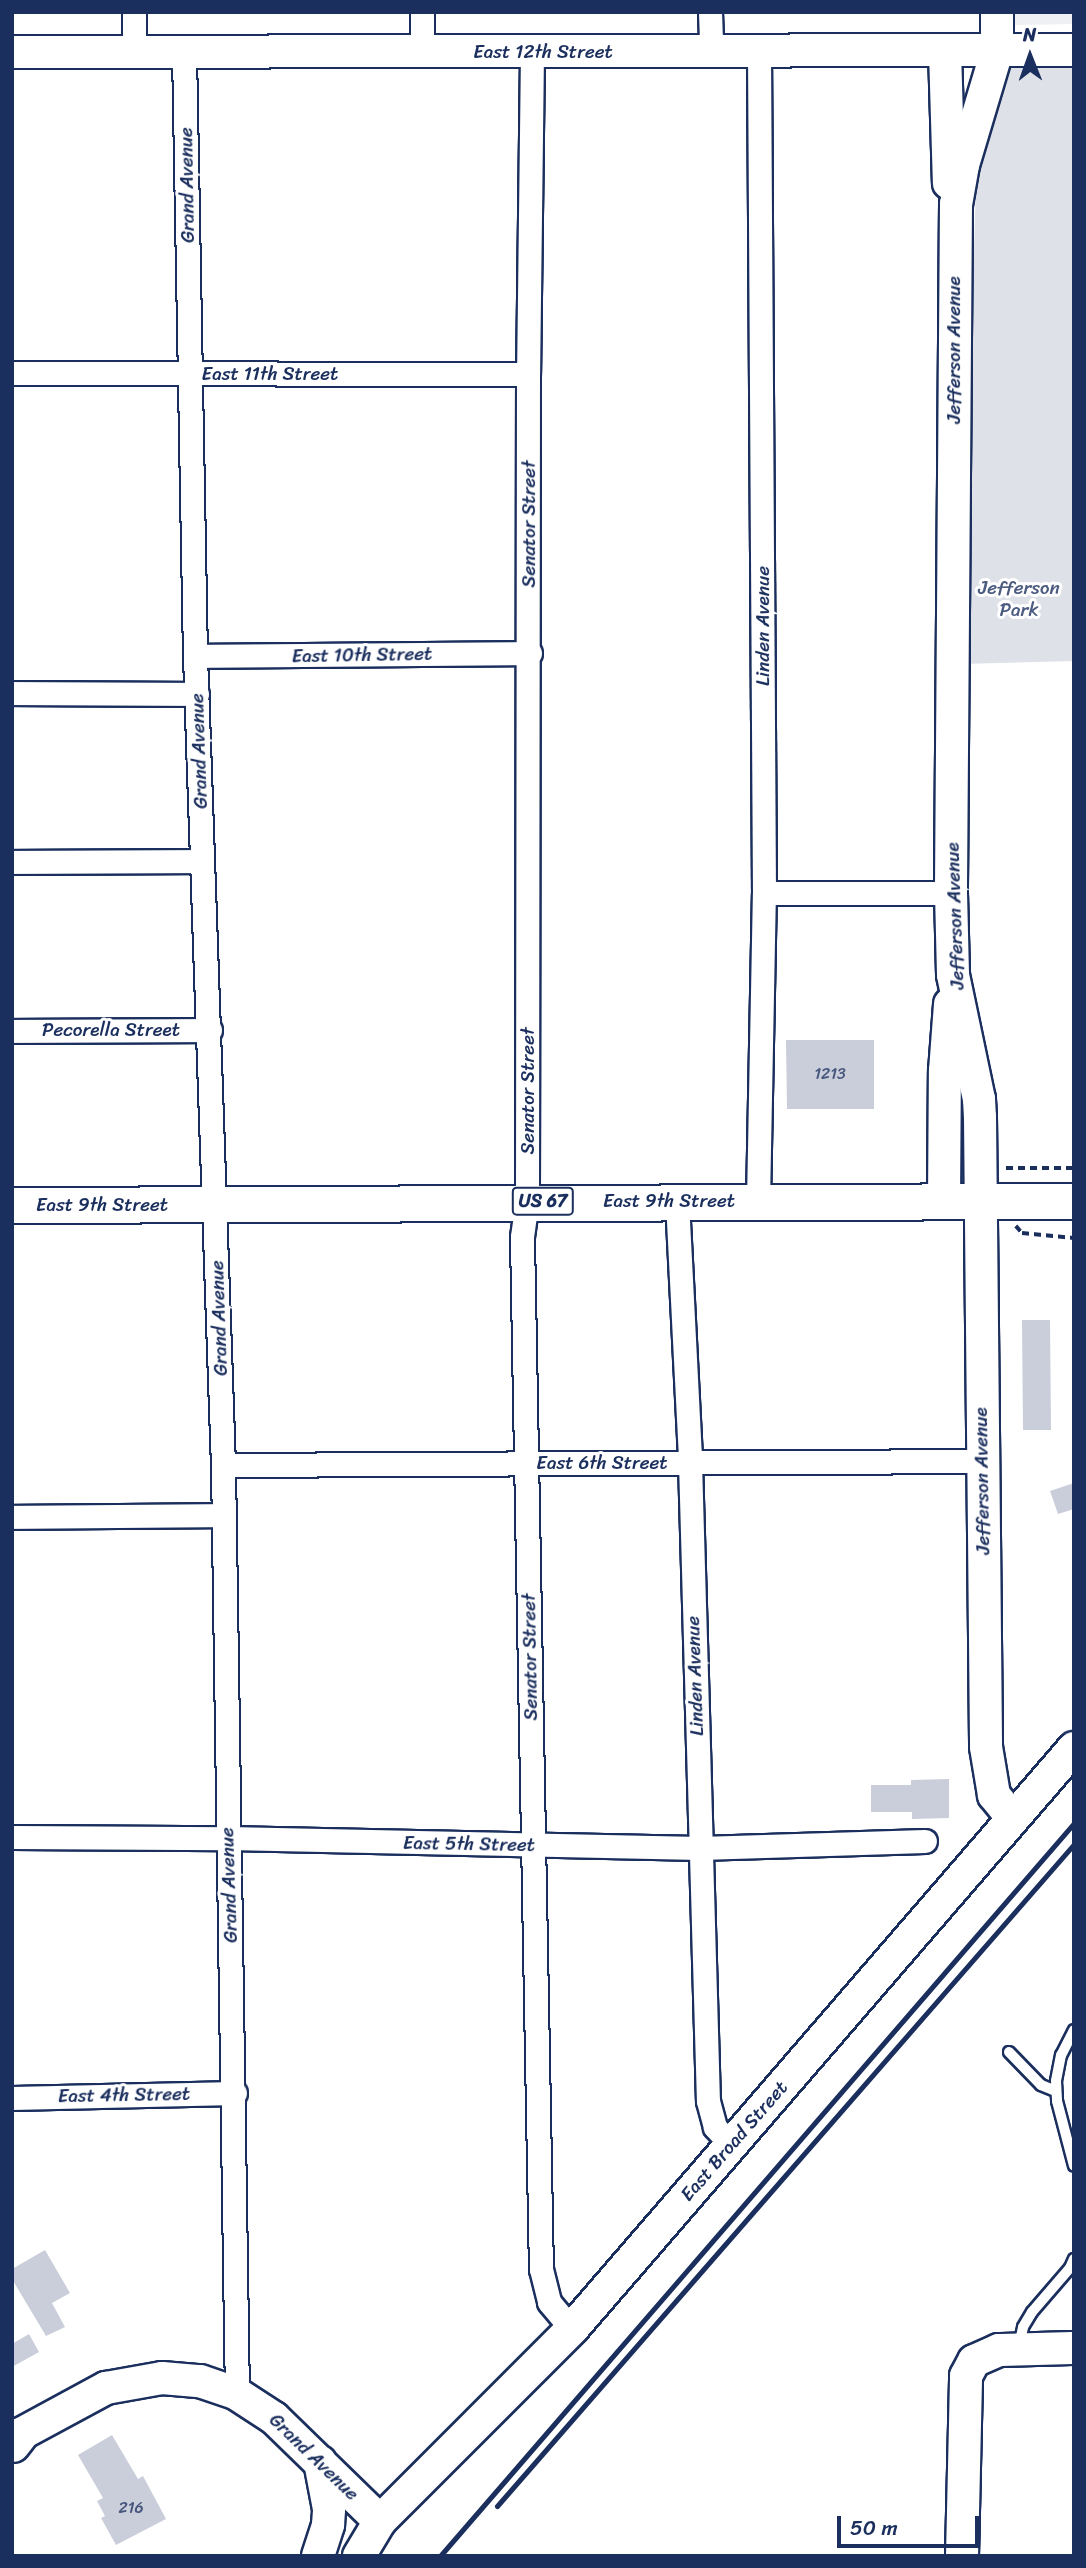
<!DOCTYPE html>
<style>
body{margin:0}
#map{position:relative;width:1086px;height:2568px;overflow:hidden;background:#fff;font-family:Sriracha,sans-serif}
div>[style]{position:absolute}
.built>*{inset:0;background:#eff0f4}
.green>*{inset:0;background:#dee1e7}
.building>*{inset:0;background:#caceda}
.path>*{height:3.5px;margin-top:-1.75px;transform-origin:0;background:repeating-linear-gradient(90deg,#1b2f5e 0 7px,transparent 0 12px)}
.roads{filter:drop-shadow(2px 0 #1b2f5e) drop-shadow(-2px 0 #1b2f5e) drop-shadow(0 2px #1b2f5e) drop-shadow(0 -2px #1b2f5e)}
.lane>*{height:10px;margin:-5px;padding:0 5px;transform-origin:5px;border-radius:5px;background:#fff}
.street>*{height:23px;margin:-11.5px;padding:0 11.5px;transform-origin:11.5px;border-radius:11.5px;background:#fff}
.secondary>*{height:32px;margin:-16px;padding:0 16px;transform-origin:16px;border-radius:16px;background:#fff}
.primary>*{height:35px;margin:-17.5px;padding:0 17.5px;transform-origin:17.5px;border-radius:17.5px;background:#fff}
.rail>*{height:5px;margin:-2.5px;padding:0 2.5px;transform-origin:2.5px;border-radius:2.5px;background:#1b2f5e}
span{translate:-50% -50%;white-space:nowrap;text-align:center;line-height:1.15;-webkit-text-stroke:6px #fff;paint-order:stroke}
.number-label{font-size:16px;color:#47577d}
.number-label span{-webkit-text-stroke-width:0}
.shield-label span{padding:2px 5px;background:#fff;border:2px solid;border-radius:5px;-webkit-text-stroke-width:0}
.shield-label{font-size:18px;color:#1b2f5e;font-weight:700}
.street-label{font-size:19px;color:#1b2f5e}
.park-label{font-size:19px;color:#4c5c80}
.frame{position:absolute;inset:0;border:14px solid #1b2f5e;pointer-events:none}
.north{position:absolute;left:995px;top:21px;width:70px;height:70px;-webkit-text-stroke:5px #fff;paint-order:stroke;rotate:359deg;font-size:19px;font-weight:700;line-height:28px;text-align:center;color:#1b2f5e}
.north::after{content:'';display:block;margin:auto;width:24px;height:32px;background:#1b2f5e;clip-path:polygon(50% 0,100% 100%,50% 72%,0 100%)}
.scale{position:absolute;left:837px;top:2516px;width:142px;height:32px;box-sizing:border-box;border:4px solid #1b2f5e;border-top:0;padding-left:9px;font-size:21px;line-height:24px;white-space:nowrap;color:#1b2f5e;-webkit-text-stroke:5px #fff;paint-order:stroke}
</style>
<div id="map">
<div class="built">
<div style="clip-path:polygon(1015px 12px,1074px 12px,1074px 24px,1015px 25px)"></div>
</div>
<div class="green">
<div style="clip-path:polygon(1010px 65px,1074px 65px,1074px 661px,962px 664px,976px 182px)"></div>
</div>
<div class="building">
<div style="clip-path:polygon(786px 1040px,874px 1040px,874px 1109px,787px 1109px)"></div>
<div style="clip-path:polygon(1022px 1320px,1050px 1320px,1051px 1430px,1023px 1430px)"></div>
<div style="clip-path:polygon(1074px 1483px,1074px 1509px,1058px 1514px,1050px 1491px)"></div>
<div style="clip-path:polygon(949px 1779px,949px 1818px,912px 1819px,912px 1812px,871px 1812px,871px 1785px,911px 1785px,911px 1780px)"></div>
<div style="clip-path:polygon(45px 2250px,70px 2293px,52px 2303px,65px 2327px,46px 2336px,12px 2279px,12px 2269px)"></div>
<div style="clip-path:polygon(29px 2334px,39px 2352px,12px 2367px,12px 2344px)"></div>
<div style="clip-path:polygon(112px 2435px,138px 2479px,143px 2476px,166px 2519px,116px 2545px,101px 2518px,105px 2516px,97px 2501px,103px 2498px,78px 2455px)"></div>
</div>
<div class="path">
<div style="left:1006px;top:1168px;width:68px"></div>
<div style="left:1016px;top:1226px;width:9px;rotate:49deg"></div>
<div style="left:1022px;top:1233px;width:52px;rotate:5.5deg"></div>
</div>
<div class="roads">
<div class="lane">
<div style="left:1074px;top:2030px;width:28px;rotate:117deg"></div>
<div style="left:1061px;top:2055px;width:26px;rotate:101deg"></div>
<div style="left:1056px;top:2081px;width:20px;rotate:87deg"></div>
<div style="left:1057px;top:2101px;width:67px;rotate:75.3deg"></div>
<div style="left:1009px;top:2052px;width:46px;rotate:45.9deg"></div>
<div style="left:1041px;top:2085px;width:16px;rotate:22deg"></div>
<div style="left:1019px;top:2346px;width:19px;rotate:-78deg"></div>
<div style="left:1023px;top:2327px;width:17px;rotate:-59deg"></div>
<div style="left:1032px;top:2312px;width:58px;rotate:-49.2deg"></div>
<div style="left:1070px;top:2268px;width:10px;rotate:-66deg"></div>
</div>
<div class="street">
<div style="left:134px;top:12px;width:39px;rotate:90deg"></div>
<div style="left:710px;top:12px;width:38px;rotate:88deg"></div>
<div style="left:184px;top:51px;width:605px;rotate:88.96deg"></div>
<div style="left:195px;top:656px;width:809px;rotate:88.02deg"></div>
<div style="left:223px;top:1465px;width:929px;rotate:89.14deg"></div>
<div style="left:422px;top:52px;width:40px;rotate:-90deg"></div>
<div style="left:532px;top:52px;width:322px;rotate:90.7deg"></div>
<div style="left:528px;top:374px;width:827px;rotate:90.07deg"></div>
<div style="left:527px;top:1201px;width:36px;rotate:98deg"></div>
<div style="left:522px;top:1237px;width:1032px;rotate:88.95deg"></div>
<div style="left:541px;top:2269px;width:34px;rotate:76deg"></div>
<div style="left:549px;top:2302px;width:35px;rotate:50deg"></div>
<div style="left:12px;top:373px;width:516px;rotate:0.11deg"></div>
<div style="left:195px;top:656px;width:335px;rotate:-0.5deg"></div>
<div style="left:12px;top:693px;width:185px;rotate:0.3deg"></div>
<div style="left:12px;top:862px;width:190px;rotate:-0.3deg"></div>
<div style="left:764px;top:893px;width:187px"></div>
<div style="left:12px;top:1031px;width:198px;rotate:-0.3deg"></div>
<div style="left:677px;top:1201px;width:261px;rotate:87.1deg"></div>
<div style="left:690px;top:1462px;width:639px;rotate:88.39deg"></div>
<div style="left:708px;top:2101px;width:27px;rotate:75deg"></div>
<div style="left:715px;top:2127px;width:24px;rotate:48deg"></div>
<div style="left:758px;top:1201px;width:308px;rotate:-88.9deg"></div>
<div style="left:764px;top:893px;width:843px;rotate:-90.34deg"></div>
<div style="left:223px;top:1465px;width:758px;rotate:-0.3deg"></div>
<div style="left:12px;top:1517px;width:212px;rotate:-0.5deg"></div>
<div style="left:12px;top:1837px;width:216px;rotate:0.3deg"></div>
<div style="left:228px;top:1838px;width:472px;rotate:1.2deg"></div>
<div style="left:700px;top:1848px;width:225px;rotate:-1.8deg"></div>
<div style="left:12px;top:2098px;width:223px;rotate:-1.3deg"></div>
</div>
<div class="secondary">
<div style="left:997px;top:12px;width:39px;rotate:90deg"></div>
<div style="left:997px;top:51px;width:119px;rotate:106.6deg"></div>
<div style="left:963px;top:165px;width:40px;rotate:100deg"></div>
<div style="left:956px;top:204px;width:689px;rotate:90.42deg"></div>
<div style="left:951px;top:893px;width:82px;rotate:88.6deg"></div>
<div style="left:953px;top:975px;width:127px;rotate:78.2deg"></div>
<div style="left:979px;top:1099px;width:18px;rotate:87deg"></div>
<div style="left:980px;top:1117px;width:630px;rotate:89.45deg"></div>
<div style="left:986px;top:1747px;width:49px;rotate:80.5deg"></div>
<div style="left:994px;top:1795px;width:28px;rotate:51deg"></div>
<div style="left:945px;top:51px;width:132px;rotate:88.3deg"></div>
<div style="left:12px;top:52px;width:1062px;rotate:-0.11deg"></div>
<div style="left:944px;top:1202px;width:131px;rotate:-89.6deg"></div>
<div style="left:945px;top:1071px;width:67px;rotate:-85.7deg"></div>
<div style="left:19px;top:2435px;width:99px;rotate:-28.4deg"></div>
<div style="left:106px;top:2388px;width:57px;rotate:-10.1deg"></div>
<div style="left:162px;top:2378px;width:38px;rotate:5deg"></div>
<div style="left:200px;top:2381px;width:39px;rotate:19deg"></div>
<div style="left:237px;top:2394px;width:44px;rotate:33deg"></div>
<div style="left:274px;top:2418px;width:148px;rotate:44.2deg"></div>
<div style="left:318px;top:2556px;width:33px;rotate:-72deg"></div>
<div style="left:328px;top:2525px;width:16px;rotate:-86deg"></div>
<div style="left:329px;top:2509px;width:48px;rotate:-100.8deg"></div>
<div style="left:359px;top:2556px;width:41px;rotate:-59deg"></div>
<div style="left:380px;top:2521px;width:272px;rotate:-45deg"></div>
<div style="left:572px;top:2329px;width:768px;rotate:-49.17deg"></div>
<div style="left:962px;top:2556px;width:180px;rotate:-88.7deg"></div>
<div style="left:966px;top:2376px;width:17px;rotate:-62deg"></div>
<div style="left:974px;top:2361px;width:27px;rotate:-24deg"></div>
<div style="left:999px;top:2350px;width:75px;rotate:-1.5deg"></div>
</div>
<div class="primary">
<div style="left:12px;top:1205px;width:1062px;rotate:-0.22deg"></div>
<div style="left:12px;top:2444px;width:11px;rotate:-52deg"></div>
</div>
</div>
<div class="rail">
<div style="left:497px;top:2506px;width:878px;rotate:-48.92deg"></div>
<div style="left:440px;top:2556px;width:969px;rotate:-49.14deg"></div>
</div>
<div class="number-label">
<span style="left:830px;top:1074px">1213</span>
<span style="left:131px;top:2508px">216</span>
</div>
<div class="shield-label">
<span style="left:543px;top:1201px">US 67</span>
</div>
<div class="street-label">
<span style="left:543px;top:52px">East 12th Street</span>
<span style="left:187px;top:185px;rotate:-91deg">Grand Avenue</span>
<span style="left:954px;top:350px;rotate:-90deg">Jefferson Avenue</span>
<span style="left:270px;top:374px">East 11th Street</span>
<span style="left:529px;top:524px;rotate:-90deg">Senator Street</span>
<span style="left:763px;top:626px;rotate:-90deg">Linden Avenue</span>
<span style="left:362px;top:655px;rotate:-1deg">East 10th Street</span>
<span style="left:199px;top:751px;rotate:-92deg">Grand Avenue</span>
<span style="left:955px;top:916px;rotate:-92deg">Jefferson Avenue</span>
<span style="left:111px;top:1030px">Pecorella Street</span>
<span style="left:528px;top:1091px;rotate:-90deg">Senator Street</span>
<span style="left:669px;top:1201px">East 9th Street</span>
<span style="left:102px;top:1205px">East 9th Street</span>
<span style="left:219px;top:1318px;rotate:-92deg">Grand Avenue</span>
<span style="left:602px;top:1463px">East 6th Street</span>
<span style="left:982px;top:1481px;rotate:-91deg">Jefferson Avenue</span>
<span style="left:530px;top:1657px;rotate:-91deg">Senator Street</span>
<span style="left:695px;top:1676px;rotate:-92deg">Linden Avenue</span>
<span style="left:469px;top:1844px;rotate:1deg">East 5th Street</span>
<span style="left:229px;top:1885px;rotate:-92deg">Grand Avenue</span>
<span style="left:124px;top:2095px;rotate:-1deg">East 4th Street</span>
<span style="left:734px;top:2141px;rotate:-49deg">East Broad Street</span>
<span style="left:314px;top:2457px;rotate:44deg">Grand Avenue</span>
</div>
<div class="park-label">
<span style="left:1019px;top:599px">Jefferson<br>Park</span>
</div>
<div class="frame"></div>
<div class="north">N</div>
<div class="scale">50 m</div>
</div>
